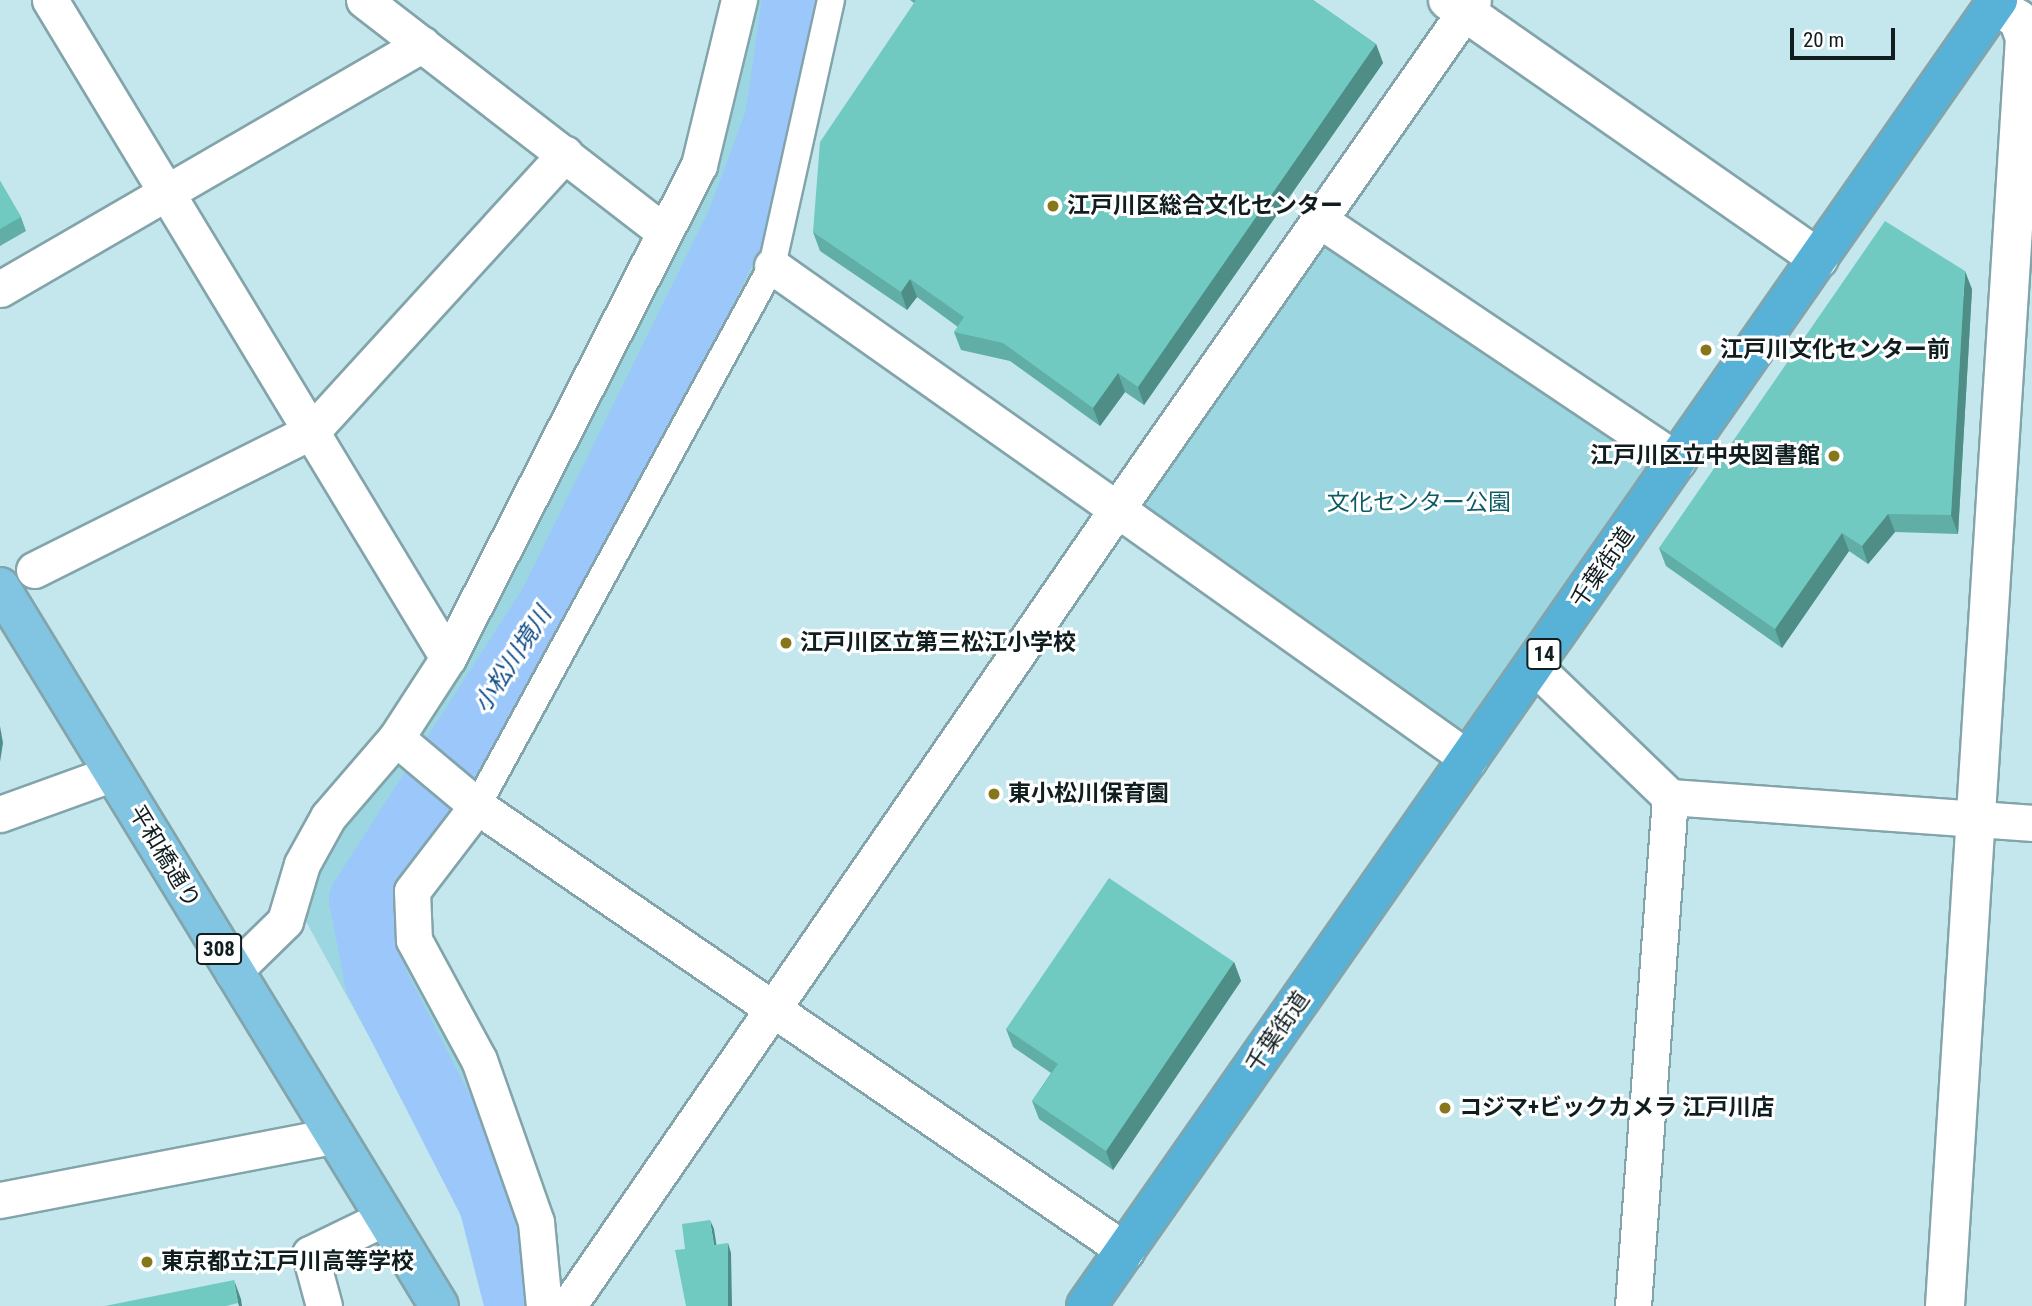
<!DOCTYPE html>
<meta charset="utf-8">
<style>
body{margin:0}
#map{position:relative;width:2032px;height:1306px;overflow:hidden;background:#c3e7ed;font-family:"Roboto Condensed","Noto Sans JP",sans-serif}
div>[style]{position:absolute}
.green>*{inset:0;background:#9cd6e0}
.river>*{height:63px;margin:-31.5px;padding:0 31.5px;transform-origin:31.5px;border-radius:31.5px;background:#9bc7fa}
.roads{filter:drop-shadow(2px 0 #82a4aa) drop-shadow(-2px 0 #82a4aa) drop-shadow(0 2px #82a4aa) drop-shadow(0 -2px #82a4aa)}
.pedestrian>*{height:26px;margin:-13px;padding:0 13px;transform-origin:13px;border-radius:13px;background:#fff}
.minor>*{height:35px;margin:-17.5px;padding:0 17.5px;transform-origin:17.5px;border-radius:17.5px;background:#fff}
.tertiary>*{height:38px;margin:-19px;padding:0 19px;transform-origin:19px;border-radius:19px;background:#fff}
.primary>*{height:38px;margin:-19px;padding:0 19px;transform-origin:19px;border-radius:19px;background:#82c5e2}
.trunk>*{height:38px;margin:-19px;padding:0 19px;transform-origin:19px;border-radius:19px;background:#58b2d8}
.wall>*{inset:0;background:#61aea6}
.shaded-wall>*{inset:0;background:#4f8d87}
.building>*{inset:0;background:#71cac1}
.dots>*{width:19px;height:19px;translate:-50% -50%;box-sizing:border-box;border:4px solid #fff;border-radius:50%}
span{translate:-50% -50%;white-space:nowrap;text-align:center;line-height:1.15;-webkit-text-stroke:6px #fff;paint-order:stroke}
.shield-label span{padding:2px 5px;background:#fff;border:2px solid;border-radius:5px;-webkit-text-stroke-width:0}
.shield-label{font-size:21px;color:#101e20;font-weight:700}
.poi-label{font-size:23px;color:#101e20;font-weight:700}
.left{translate:0 -50%;text-align:left}
.right{translate:-100% -50%;text-align:right}
.park-label{font-size:23px;color:#0e5b65}
.street-label{font-size:23px;color:#101e20}
.water-label{font-size:24px;color:#0f4c88;font-style:italic}
.scale{position:absolute;left:1790px;top:28px;width:105px;height:32px;box-sizing:border-box;border:4px solid #101e20;border-top:0;padding-left:9px;font-size:21px;line-height:24px;white-space:nowrap;color:#101e20;-webkit-text-stroke:5px #fff;paint-order:stroke}
</style>
<div id="map">
<div class="green">
<div style="clip-path:polygon(748px 0,839px 0,767px 260px,464px 809px,404px 887px,529px 1229px,534px 1306px,492px 1306px,467px 1215px,303px 916px,313px 870px,672px 236px)"></div>
<div style="clip-path:polygon(1322px 236px,1660px 462px,1465px 742px,1133px 507px)"></div>
</div>
<div class="river">
<div style="left:516px;top:1306px;width:105px;rotate:-104.3deg"></div>
<div style="left:490px;top:1204px;width:250px;rotate:-117.1deg"></div>
<div style="left:376px;top:981px;width:84px;rotate:-101deg"></div>
<div style="left:360px;top:899px;width:354px;rotate:-57.3deg"></div>
<div style="left:551px;top:601px;width:424px;rotate:-63.8deg"></div>
<div style="left:738px;top:221px;width:109px;rotate:-69.6deg"></div>
<div style="left:776px;top:119px;width:120px;rotate:-81.9deg"></div>
</div>
<div class="roads">
<div class="pedestrian">
<div style="left:477px;top:806px;width:615px;rotate:-61.35deg"></div>
<div style="left:772px;top:266px;width:272px;rotate:-77.5deg"></div>
</div>
<div class="minor">
<div style="left:50px;top:0;width:769px;rotate:58.83deg"></div>
<div style="left:364px;top:0;width:379px;rotate:37.7deg"></div>
<div style="left:1321px;top:221px;width:430px;rotate:33.9deg"></div>
<div style="left:772px;top:266px;width:422px;rotate:35.2deg"></div>
<div style="left:1117px;top:509px;width:621px;rotate:-55.03deg"></div>
<div style="left:0;top:289px;width:488px;rotate:-30.1deg"></div>
<div style="left:34px;top:570px;width:312px;rotate:-26.6deg"></div>
<div style="left:313px;top:430px;width:374px;rotate:-47.6deg"></div>
<div style="left:1535px;top:667px;width:187px;rotate:43.9deg"></div>
<div style="left:1670px;top:797px;width:363px;rotate:4.1deg"></div>
<div style="left:396px;top:738px;width:106px;rotate:40deg"></div>
<div style="left:477px;top:806px;width:787px;rotate:34.44deg"></div>
<div style="left:477px;top:806px;width:107px;rotate:127.4deg"></div>
<div style="left:412px;top:891px;width:49px;rotate:87.7deg"></div>
<div style="left:414px;top:940px;width:136px;rotate:61.6deg"></div>
<div style="left:479px;top:1060px;width:172px;rotate:70.6deg"></div>
<div style="left:536px;top:1222px;width:84px;rotate:84.6deg"></div>
<div style="left:0;top:814px;width:120px;rotate:-19.9deg"></div>
<div style="left:233px;top:972px;width:73px;rotate:-44.4deg"></div>
<div style="left:285px;top:921px;width:59px;rotate:-73.4deg"></div>
<div style="left:302px;top:864px;width:54px;rotate:-61deg"></div>
<div style="left:328px;top:817px;width:104px;rotate:-49.3deg"></div>
<div style="left:396px;top:738px;width:95px;rotate:-57deg"></div>
<div style="left:448px;top:658px;width:553px;rotate:-63.02deg"></div>
<div style="left:699px;top:165px;width:170px;rotate:-76.4deg"></div>
<div style="left:0;top:1200px;width:338px;rotate:-10.9deg"></div>
<div style="left:324px;top:1306px;width:54px;rotate:-105.1deg"></div>
<div style="left:310px;top:1254px;width:82px;rotate:-25.9deg"></div>
<div style="left:568px;top:1306px;width:968px;rotate:-55.44deg"></div>
<div style="left:1117px;top:509px;width:432px;rotate:35.4deg"></div>
<div style="left:1633px;top:1306px;width:510px;rotate:-85.84deg"></div>
</div>
<div class="tertiary">
<div style="left:1448px;top:0;width:452px;rotate:34.9deg"></div>
<div style="left:1945px;top:1306px;width:1271px;rotate:-86.39deg"></div>
<div style="left:2025px;top:38px;width:20px;rotate:-110deg"></div>
<div style="left:2018px;top:19px;width:28px;rotate:-150deg"></div>
</div>
<div class="primary">
<div style="left:0;top:587px;width:842px;rotate:58.59deg"></div>
</div>
<div class="trunk">
<div style="left:1086px;top:1306px;width:1593px;rotate:-55.07deg"></div>
</div>
</div>
<div class="wall">
<div style="clip-path:polygon(910px 0,1313px 0,1376px 44px,1383px 63px,1144px 405px,1125px 392px,1100px 426px,1010px 361px,961px 350px,954px 332px,958px 327px,917px 297px,907px 310px,820px 251px,813px 232px,914px 3px)"></div>
<div style="clip-path:polygon(0 181px,21px 217px,26px 231px,0 246px)"></div>
<div style="clip-path:polygon(1972px 289px,1958px 534px,1895px 532px,1868px 564px,1849px 551px,1782px 648px,1666px 566px,1659px 548px)"></div>
<div style="clip-path:polygon(1234px 962px,1241px 981px,1113px 1170px,1039px 1119px,1032px 1101px,1051px 1073px,1013px 1047px,1006px 1029px)"></div>
</div>
<div class="shaded-wall">
<div style="clip-path:polygon(1376px 44px,1383px 63px,1144px 405px,1138px 387px)"></div>
<div style="clip-path:polygon(1965px 271px,1972px 289px,1958px 534px,1951px 515px)"></div>
<div style="clip-path:polygon(910px 279px,917px 297px,907px 310px,901px 292px)"></div>
<div style="clip-path:polygon(1118px 373px,1125px 392px,1100px 426px,1093px 408px)"></div>
<div style="clip-path:polygon(1888px 514px,1895px 532px,1868px 564px,1862px 546px)"></div>
<div style="clip-path:polygon(1842px 533px,1849px 551px,1782px 648px,1775px 629px)"></div>
<div style="clip-path:polygon(0 726px,3px 743px,0 762px)"></div>
<div style="clip-path:polygon(1234px 962px,1241px 981px,1113px 1170px,1106px 1151px)"></div>
<div style="clip-path:polygon(710px 1220px,714px 1229px,718px 1255px,714px 1245px)"></div>
<div style="clip-path:polygon(728px 1243px,731px 1253px,732px 1306px,728px 1306px)"></div>
<div style="clip-path:polygon(234px 1280px,241px 1299px,242px 1306px,239px 1306px,238px 1303px)"></div>
</div>
<div class="building">
<div style="clip-path:polygon(916px 0,1313px 0,1376px 44px,1138px 387px,1118px 373px,1093px 408px,1003px 343px,954px 332px,964px 317px,910px 279px,901px 292px,813px 232px,820px 142px)"></div>
<div style="clip-path:polygon(0 181px,21px 217px,0 229px)"></div>
<div style="clip-path:polygon(1885px 221px,1965px 271px,1951px 515px,1888px 514px,1862px 546px,1842px 533px,1775px 629px,1659px 548px)"></div>
<div style="clip-path:polygon(1109px 878px,1234px 962px,1106px 1151px,1032px 1101px,1058px 1064px,1006px 1029px)"></div>
<div style="clip-path:polygon(710px 1220px,714px 1245px,728px 1243px,728px 1306px,686px 1306px,675px 1250px,685px 1249px,682px 1224px)"></div>
<div style="clip-path:polygon(234px 1280px,238px 1303px,226px 1306px,105px 1306px)"></div>
</div>
<div class="dots">
<div style="left:1053px;top:206px;background:#86771b"></div>
<div style="left:1706px;top:350px;background:#86771b"></div>
<div style="left:1834px;top:456px;background:#86771b"></div>
<div style="left:786px;top:643px;background:#86771b"></div>
<div style="left:994px;top:794px;background:#86771b"></div>
<div style="left:1445px;top:1108px;background:#86771b"></div>
<div style="left:147px;top:1262px;background:#86771b"></div>
</div>
<div class="shield-label">
<span style="left:1544px;top:654px">14</span>
<span style="left:219px;top:949px">308</span>
</div>
<div class="poi-label">
<span class="left" style="left:1067px;top:206px">江戸川区総合文化センター</span>
<span class="left" style="left:1720px;top:350px">江戸川文化センター前</span>
<span class="right" style="left:1820px;top:456px">江戸川区立中央図書館</span>
<span class="left" style="left:800px;top:643px">江戸川区立第三松江小学校</span>
<span class="left" style="left:1008px;top:794px">東小松川保育園</span>
<span class="left" style="left:1459px;top:1108px">コジマ+ビックカメラ 江戸川店</span>
<span class="left" style="left:161px;top:1262px">東京都立江戸川高等学校</span>
</div>
<div class="park-label">
<span style="left:1419px;top:503px">文化センター公園</span>
</div>
<div class="street-label">
<span style="left:1603px;top:568px;rotate:-55deg">千葉街道</span>
<span style="left:164px;top:857px;rotate:59deg">平和橋通り</span>
<span style="left:1278px;top:1032px;rotate:-55deg">千葉街道</span>
</div>
<div class="water-label">
<span style="left:513px;top:660px;rotate:-57deg">小松川境川</span>
</div>
<div class="scale">20 m</div>
</div>
